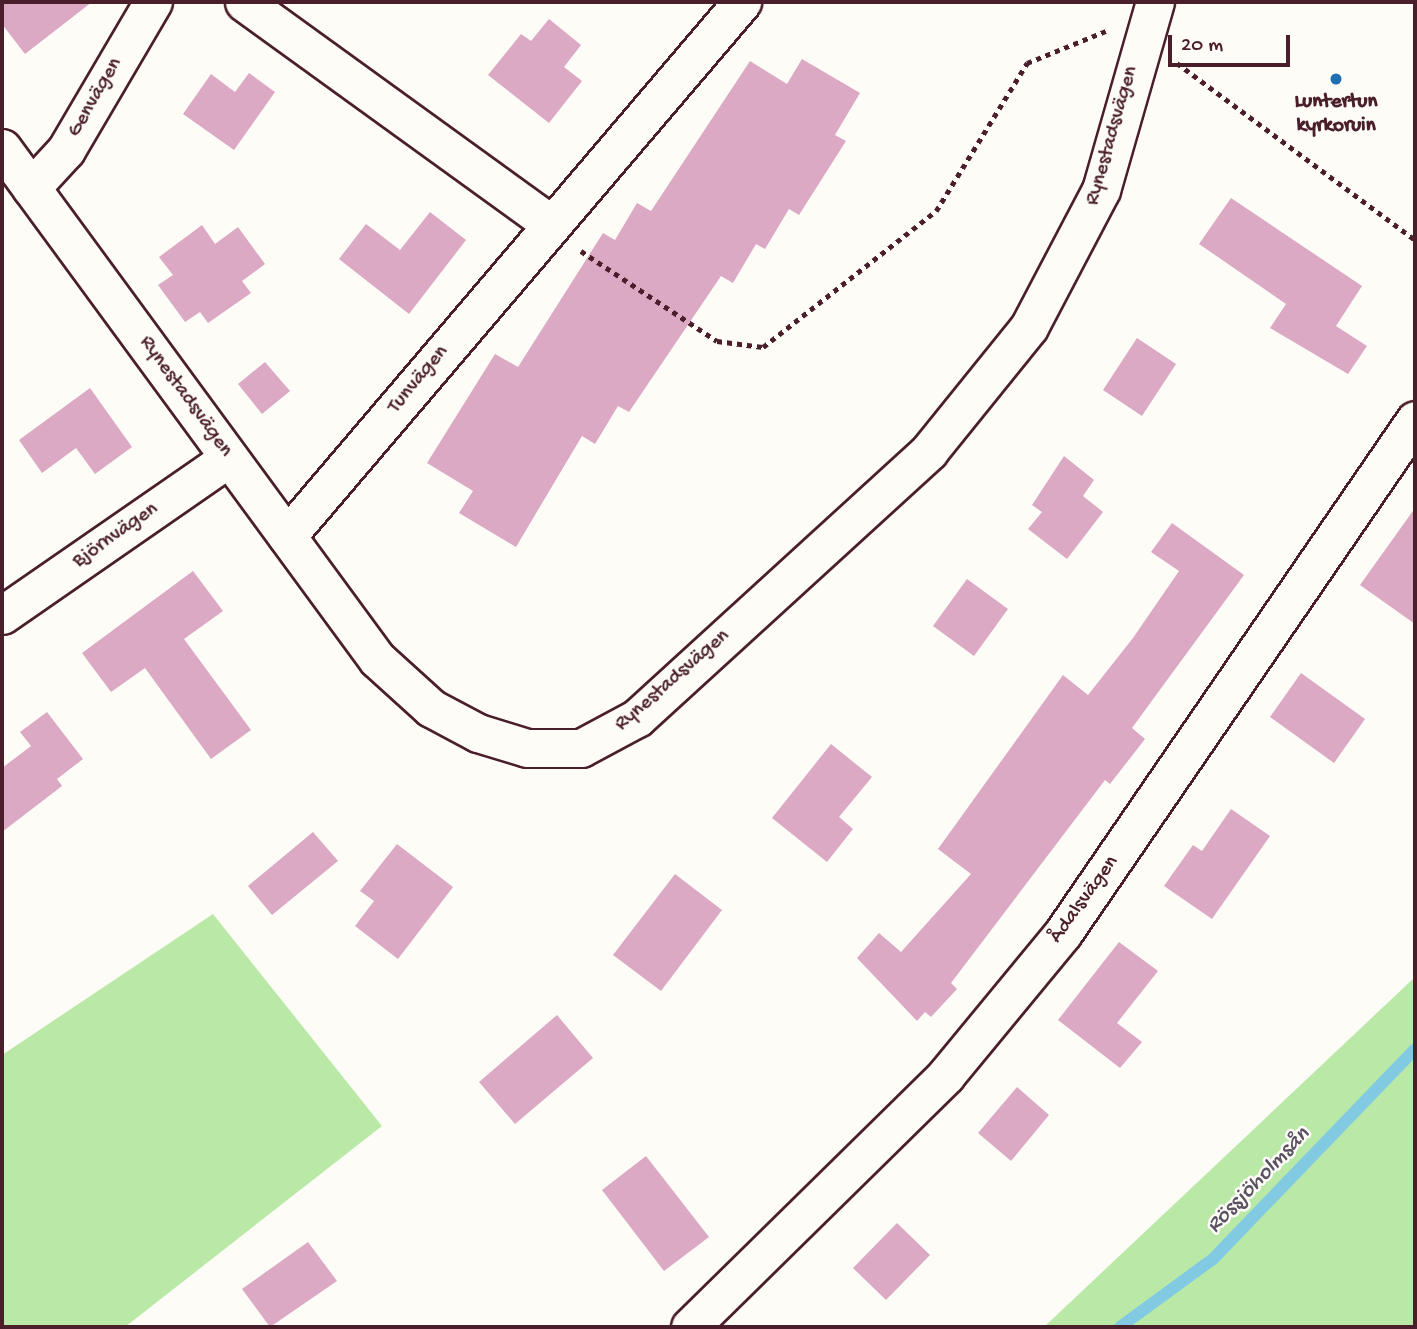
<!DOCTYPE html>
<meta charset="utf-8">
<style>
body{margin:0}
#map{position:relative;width:1417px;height:1329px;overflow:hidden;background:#fdfcf7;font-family:"Gochi Hand",sans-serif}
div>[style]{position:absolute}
.green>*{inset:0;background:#bae9a7}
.stream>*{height:12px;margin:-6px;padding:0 6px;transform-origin:6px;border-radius:6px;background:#81cae2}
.building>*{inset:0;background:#dca9c4}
.path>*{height:4.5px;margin-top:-2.25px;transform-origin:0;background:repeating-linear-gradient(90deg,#4a1f2b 0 5px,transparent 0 10px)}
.roads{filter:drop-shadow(2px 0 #4a1f2b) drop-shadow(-2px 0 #4a1f2b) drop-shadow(0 2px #4a1f2b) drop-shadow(0 -2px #4a1f2b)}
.minor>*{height:37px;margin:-18.5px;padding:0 18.5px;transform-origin:18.5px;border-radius:18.5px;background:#fdfcf7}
.dots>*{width:19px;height:19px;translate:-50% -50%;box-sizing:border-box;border:4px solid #fdfcf7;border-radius:50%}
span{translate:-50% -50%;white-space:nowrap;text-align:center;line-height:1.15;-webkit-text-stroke:5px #fdfcf7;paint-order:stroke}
.street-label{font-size:21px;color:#4a1f2b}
.poi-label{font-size:21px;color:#4a1f2b;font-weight:700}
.water-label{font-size:23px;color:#5a5262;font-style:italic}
.frame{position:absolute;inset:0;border:4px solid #4a1f2b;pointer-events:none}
.scale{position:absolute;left:1168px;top:35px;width:122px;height:32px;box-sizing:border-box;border:4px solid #4a1f2b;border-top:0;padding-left:9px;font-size:21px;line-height:24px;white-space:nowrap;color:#4a1f2b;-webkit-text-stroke:5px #fdfcf7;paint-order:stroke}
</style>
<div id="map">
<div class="green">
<div style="clip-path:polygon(213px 914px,382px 1126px,125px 1327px,2px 1327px,2px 1055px)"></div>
<div style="clip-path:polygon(1415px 977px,1413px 1327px,1044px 1327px)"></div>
</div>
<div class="stream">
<div style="left:1120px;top:1327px;width:115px;rotate:-36.2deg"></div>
<div style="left:1213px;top:1259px;width:291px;rotate:-46.1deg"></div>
</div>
<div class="building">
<div style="clip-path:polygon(2px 2px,92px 2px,25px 54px,2px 24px)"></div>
<div style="clip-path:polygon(549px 19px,581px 45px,564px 67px,582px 81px,549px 123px,488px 75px,521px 34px,531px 41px)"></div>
<div style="clip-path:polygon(802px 59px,860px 93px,835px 135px,846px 141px,799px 215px,789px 209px,765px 249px,756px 244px,733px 283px,721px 276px,629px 412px,618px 406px,595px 444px,582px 436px,516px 547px,459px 513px,473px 491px,427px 463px,495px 354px,518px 367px,603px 233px,615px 240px,637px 203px,651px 211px,750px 61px,787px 84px)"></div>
<div style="clip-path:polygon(249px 73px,275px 92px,234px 150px,183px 114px,211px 74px,235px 92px)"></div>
<div style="clip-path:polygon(1231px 198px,1362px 286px,1336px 326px,1367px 346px,1348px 374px,1270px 328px,1286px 304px,1199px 244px)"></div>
<div style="clip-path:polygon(430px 212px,466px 240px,409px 314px,339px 259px,366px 224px,400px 250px)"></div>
<div style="clip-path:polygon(202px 225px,215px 244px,238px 227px,265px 264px,242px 281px,251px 293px,208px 323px,200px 312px,185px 322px,158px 285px,173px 275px,159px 257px)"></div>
<div style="clip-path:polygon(1137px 338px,1176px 364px,1142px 416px,1103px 390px)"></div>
<div style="clip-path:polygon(265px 362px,290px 391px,262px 414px,238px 384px)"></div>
<div style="clip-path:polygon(90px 388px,132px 447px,95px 474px,76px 448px,42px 473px,19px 440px)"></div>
<div style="clip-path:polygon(1064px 456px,1094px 480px,1083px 496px,1103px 512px,1067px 559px,1028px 529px,1042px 512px,1032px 505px)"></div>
<div style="clip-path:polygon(1415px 508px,1415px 624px,1360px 585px)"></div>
<div style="clip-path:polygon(1172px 523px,1244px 575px,1132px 728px,1145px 739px,1110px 784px,1105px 780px,951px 983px,957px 989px,931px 1017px,925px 1012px,917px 1021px,857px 958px,879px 933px,901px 952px,971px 874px,938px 849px,1063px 675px,1088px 695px,1133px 638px,1179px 571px,1151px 552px)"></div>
<div style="clip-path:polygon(193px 571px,223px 611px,184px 639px,251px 730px,211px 759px,145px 668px,111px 692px,82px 653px)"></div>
<div style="clip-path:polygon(967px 579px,1008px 609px,974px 656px,933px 626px)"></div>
<div style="clip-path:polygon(1301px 673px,1365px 719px,1334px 763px,1270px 717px)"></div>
<div style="clip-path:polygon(47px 712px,83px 759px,57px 779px,62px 786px,2px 832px,2px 768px,31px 746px,20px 732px)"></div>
<div style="clip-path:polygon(831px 744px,872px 777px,839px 817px,853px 829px,827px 862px,772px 818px)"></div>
<div style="clip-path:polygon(1231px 809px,1270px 836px,1212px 919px,1164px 886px,1193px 845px,1202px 851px)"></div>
<div style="clip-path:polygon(313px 832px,338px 861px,272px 915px,248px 886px)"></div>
<div style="clip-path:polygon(397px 844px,453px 887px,398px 959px,355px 926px,374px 901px,360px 891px)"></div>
<div style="clip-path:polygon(675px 874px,722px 910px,661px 991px,613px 955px)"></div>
<div style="clip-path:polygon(1119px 942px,1158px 971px,1117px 1023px,1142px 1042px,1120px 1068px,1058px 1020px)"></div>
<div style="clip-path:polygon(557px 1015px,593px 1058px,515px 1124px,479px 1082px)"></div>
<div style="clip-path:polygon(1017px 1087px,1049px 1115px,1011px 1161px,978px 1133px)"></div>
<div style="clip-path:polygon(646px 1156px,709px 1237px,664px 1271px,602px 1190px)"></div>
<div style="clip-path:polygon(897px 1223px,930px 1255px,886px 1300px,853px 1268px)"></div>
<div style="clip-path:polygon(308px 1242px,337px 1281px,270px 1327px,242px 1289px)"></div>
</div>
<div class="path">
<div style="left:1177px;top:63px;width:297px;rotate:36.6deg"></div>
<div style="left:581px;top:251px;width:163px;rotate:33.5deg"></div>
<div style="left:717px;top:341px;width:46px;rotate:7.4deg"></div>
<div style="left:763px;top:347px;width:220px;rotate:-38.2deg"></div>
<div style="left:936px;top:211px;width:174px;rotate:-58.4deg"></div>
<div style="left:1027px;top:63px;width:85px;rotate:-22.1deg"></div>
</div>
<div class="roads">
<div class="minor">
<div style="left:244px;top:2px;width:379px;rotate:35.9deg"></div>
<div style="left:2px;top:148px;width:634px;rotate:53.73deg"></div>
<div style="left:377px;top:659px;width:73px;rotate:42.2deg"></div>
<div style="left:431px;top:708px;width:53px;rotate:28deg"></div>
<div style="left:478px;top:733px;width:51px;rotate:17deg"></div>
<div style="left:527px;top:748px;width:54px"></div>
<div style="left:581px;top:748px;width:64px;rotate:-28.2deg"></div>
<div style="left:637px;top:718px;width:396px;rotate:-42.4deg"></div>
<div style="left:929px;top:451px;width:159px;rotate:-51.1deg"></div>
<div style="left:1029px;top:327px;width:155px;rotate:-62.3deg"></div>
<div style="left:1101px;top:190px;width:196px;rotate:-74deg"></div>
<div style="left:31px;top:188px;width:52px;rotate:-47.4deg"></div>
<div style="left:66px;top:150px;width:172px;rotate:-59.6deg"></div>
<div style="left:287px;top:536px;width:702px;rotate:-49.57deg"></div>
<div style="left:2px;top:615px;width:276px;rotate:-34.7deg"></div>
<div style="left:690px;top:1327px;width:359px;rotate:-44.5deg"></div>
<div style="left:946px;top:1075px;width:184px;rotate:-50.5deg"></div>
<div style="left:1063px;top:933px;width:622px;rotate:-55.54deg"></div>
</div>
</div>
<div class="dots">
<div style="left:1336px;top:79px;background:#1f6fb2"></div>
</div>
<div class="street-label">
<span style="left:96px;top:98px;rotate:-60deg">Genvägen</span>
<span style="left:1113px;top:136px;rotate:-74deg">Rynestadsvägen</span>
<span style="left:419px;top:380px;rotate:-50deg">Tunvägen</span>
<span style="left:185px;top:397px;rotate:54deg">Rynestadsvägen</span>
<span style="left:116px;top:536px;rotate:-35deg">Björnvägen</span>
<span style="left:673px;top:681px;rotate:-41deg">Rynestadsvägen</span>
<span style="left:1085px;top:900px;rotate:-54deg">Ådalsvägen</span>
</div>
<div class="poi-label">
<span style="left:1336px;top:115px">Luntertun<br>kyrkoruin</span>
</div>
<div class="water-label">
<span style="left:1259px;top:1181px;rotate:-46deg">Rössjöholmsån</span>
</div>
<div class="frame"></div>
<div class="scale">20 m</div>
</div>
